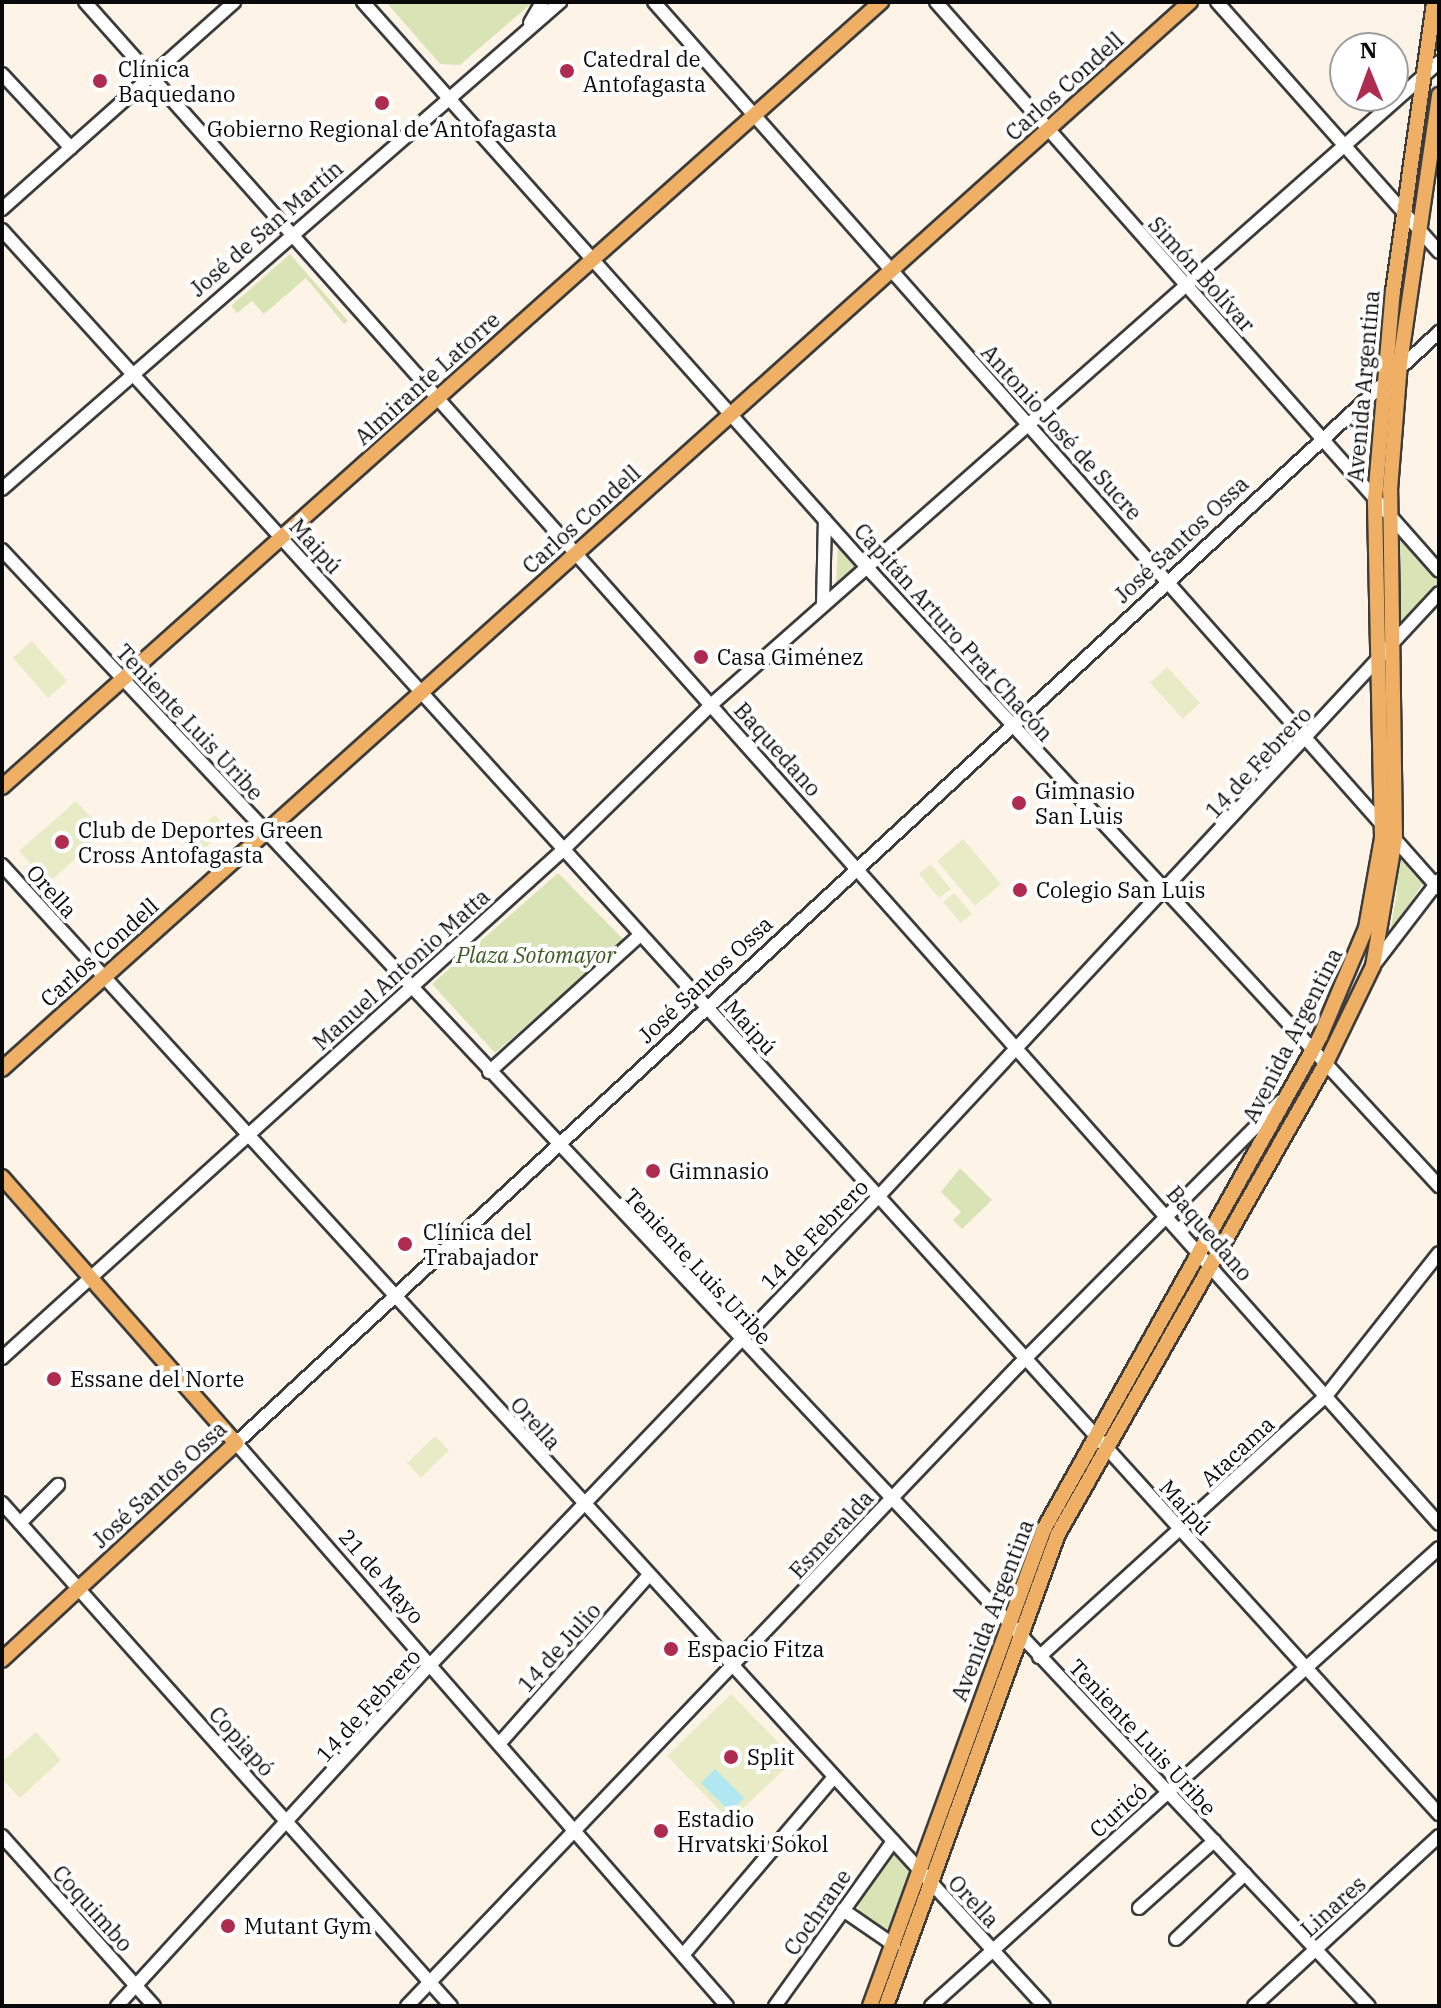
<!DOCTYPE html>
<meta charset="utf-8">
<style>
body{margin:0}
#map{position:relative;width:1441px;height:2008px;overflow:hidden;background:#fdf4e7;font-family:"IBM Plex Serif",serif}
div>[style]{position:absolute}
.green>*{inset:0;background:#d8e4b5}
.pitch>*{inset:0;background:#e7ecc6}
.water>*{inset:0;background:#b0e7f1}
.roads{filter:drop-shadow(2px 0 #3c3c3c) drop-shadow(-2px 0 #3c3c3c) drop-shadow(0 2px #3c3c3c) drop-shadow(0 -2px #3c3c3c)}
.minor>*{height:12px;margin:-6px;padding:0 6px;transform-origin:6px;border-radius:6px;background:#fff}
.major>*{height:14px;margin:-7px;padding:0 7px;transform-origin:7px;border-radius:7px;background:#efb066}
.dots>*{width:22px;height:22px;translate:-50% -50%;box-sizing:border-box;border:4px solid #fff;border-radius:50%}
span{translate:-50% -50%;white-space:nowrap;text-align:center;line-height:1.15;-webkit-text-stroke:8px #fff;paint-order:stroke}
.poi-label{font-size:22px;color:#090909}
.left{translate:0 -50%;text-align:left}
.street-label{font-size:22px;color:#090909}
.park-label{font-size:22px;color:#395b20;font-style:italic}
.frame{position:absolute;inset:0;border:4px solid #090909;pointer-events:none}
.north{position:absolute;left:1329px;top:32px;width:80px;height:80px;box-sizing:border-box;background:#fff;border:2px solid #9d9d9d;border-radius:50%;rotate:359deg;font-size:22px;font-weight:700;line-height:32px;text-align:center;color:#090909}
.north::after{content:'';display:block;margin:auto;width:28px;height:36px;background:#ae2c4f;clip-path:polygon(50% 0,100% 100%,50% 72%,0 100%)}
</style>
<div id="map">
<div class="green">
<div style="clip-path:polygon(386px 2px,533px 2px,460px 65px,440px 64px)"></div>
<div style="clip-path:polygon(290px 254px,348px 321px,344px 324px,306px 278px,264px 314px,252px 301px,237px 313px,231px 306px)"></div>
<div style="clip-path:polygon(1397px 525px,1439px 571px,1439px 593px,1390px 646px)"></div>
<div style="clip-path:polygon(838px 543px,861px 567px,836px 588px)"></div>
<div style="clip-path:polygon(1398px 853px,1425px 881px,1390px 932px,1397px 891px)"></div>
<div style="clip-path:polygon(558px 873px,625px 941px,495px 1053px,432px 984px)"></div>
<div style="clip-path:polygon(960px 1168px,992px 1200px,962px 1229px,953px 1220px,961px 1212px,941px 1192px)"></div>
<div style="clip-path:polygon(898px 1854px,915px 1873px,893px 1934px,860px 1913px,856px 1902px,889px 1856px)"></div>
</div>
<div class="pitch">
<div style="clip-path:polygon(32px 641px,67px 681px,48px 698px,13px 658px)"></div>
<div style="clip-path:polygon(1167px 667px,1200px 703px,1183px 719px,1150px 683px)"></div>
<div style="clip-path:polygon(76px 801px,105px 833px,48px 883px,19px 851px)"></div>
<div style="clip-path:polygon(215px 815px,227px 829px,202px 850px,190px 835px)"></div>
<div style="clip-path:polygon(963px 839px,1001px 884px,975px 906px,937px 861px)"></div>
<div style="clip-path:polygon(931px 864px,951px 889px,939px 898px,919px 874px)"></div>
<div style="clip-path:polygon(954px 893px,972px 914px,961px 923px,943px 902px)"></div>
<div style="clip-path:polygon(435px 1436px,449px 1450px,421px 1478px,407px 1463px)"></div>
<div style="clip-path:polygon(731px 1694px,795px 1759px,730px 1821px,667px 1756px)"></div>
<div style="clip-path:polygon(36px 1732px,61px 1760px,20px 1798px,2px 1779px,2px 1762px)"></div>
</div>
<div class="water">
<div style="clip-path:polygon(715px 1769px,744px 1798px,730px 1812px,701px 1783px)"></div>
</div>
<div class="roads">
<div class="minor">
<div style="left:85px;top:2px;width:2037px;rotate:48.34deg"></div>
<div style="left:363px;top:2px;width:766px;rotate:48.28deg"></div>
<div style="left:873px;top:574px;width:834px;rotate:47.24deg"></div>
<div style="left:654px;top:2px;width:1184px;rotate:48.49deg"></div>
<div style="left:936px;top:2px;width:759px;rotate:48.52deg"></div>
<div style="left:1217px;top:2px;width:334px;rotate:48.4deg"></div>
<div style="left:530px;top:23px;width:24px;rotate:-60deg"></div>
<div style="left:2px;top:74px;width:101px;rotate:47deg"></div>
<div style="left:2px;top:209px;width:311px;rotate:-41.7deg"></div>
<div style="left:2px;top:230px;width:2139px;rotate:47.79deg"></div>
<div style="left:2px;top:489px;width:741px;rotate:-41.11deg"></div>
<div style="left:2px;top:550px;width:1997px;rotate:46.81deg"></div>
<div style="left:823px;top:605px;width:85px;rotate:-88.7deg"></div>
<div style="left:2px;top:865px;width:1545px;rotate:47.6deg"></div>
<div style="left:1373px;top:966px;width:108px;rotate:-52.5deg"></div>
<div style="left:489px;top:1072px;width:204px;rotate:-42.2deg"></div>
<div style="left:2px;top:1358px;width:755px;rotate:-42.16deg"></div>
<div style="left:562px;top:851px;width:210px;rotate:-44.4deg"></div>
<div style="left:712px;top:704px;width:970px;rotate:-41.45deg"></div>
<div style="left:2px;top:1503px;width:674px;rotate:48.25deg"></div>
<div style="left:20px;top:1523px;width:54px;rotate:-45deg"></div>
<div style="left:1039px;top:1657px;width:388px;rotate:-42.3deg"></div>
<div style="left:1326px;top:1396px;width:182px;rotate:-51.7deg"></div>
<div style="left:499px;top:1744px;width:225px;rotate:-48.4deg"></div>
<div style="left:2px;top:1836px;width:228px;rotate:48.2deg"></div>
<div style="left:1139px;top:1908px;width:101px;rotate:-41.8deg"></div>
<div style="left:843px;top:1910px;width:62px;rotate:34.5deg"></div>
<div style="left:1176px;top:1939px;width:95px;rotate:-43.3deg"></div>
<div style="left:683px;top:1955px;width:233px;rotate:-49.7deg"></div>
<div style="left:117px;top:2006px;width:463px;rotate:-47.5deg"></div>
<div style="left:430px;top:1665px;width:648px;rotate:-46.25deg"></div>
<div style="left:878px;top:1197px;width:824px;rotate:-47.11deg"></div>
<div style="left:407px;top:2006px;width:885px;rotate:-46.33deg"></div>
<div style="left:1018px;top:1366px;width:373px;rotate:-45.2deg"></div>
<div style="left:727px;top:2006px;width:747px;rotate:-131.09deg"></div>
<div style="left:236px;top:1443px;width:1638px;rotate:-42.72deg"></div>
<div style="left:775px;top:2006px;width:203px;rotate:-54.4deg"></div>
<div style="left:931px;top:2006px;width:684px;rotate:-42.04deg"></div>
<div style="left:1254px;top:2006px;width:251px;rotate:-42.6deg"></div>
</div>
<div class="major">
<div style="left:2px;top:787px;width:1179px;rotate:-41.77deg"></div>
<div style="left:2px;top:1069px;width:1597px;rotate:-41.93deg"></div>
<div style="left:2px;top:1177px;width:354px;rotate:48.7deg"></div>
<div style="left:236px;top:1443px;width:319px;rotate:137.2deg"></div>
<div style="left:870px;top:2006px;width:508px;rotate:-69.96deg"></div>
<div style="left:1044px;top:1529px;width:564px;rotate:-60.71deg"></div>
<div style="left:1320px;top:1037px;width:118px;rotate:-67.1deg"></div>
<div style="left:1366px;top:928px;width:91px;rotate:-79.9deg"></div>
<div style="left:1382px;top:838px;width:339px;rotate:-91.2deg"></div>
<div style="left:1375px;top:499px;width:209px;rotate:-85.1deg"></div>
<div style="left:1393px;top:291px;width:292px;rotate:-81.9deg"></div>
<div style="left:886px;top:2006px;width:502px;rotate:-69.98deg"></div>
<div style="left:1058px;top:1534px;width:540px;rotate:-60.35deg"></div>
<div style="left:1325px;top:1065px;width:110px;rotate:-64.1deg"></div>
<div style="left:1373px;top:966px;width:129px;rotate:-80.2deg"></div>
<div style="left:1395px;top:839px;width:349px;rotate:-90.8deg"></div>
<div style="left:1390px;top:490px;width:127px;rotate:-85.5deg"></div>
<div style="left:1400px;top:363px;width:271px;rotate:-81.7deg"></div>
</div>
</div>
<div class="dots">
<div style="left:567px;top:71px;background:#ae2c4f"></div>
<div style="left:100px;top:81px;background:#ae2c4f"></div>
<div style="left:382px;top:103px;background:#ae2c4f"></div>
<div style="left:701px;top:657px;background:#ae2c4f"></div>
<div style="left:1019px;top:803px;background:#ae2c4f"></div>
<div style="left:62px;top:842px;background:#ae2c4f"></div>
<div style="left:1020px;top:890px;background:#ae2c4f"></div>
<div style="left:653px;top:1171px;background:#ae2c4f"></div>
<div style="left:405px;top:1244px;background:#ae2c4f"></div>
<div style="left:54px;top:1379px;background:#ae2c4f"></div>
<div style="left:671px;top:1649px;background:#ae2c4f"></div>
<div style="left:731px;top:1757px;background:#ae2c4f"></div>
<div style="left:661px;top:1831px;background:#ae2c4f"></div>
<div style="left:228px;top:1926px;background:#ae2c4f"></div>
</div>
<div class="poi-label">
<span class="left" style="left:583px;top:71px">Catedral de<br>Antofagasta</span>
<span class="left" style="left:118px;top:81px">Clínica<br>Baquedano</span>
<span style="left:382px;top:129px">Gobierno Regional de Antofagasta</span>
<span class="left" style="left:717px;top:657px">Casa Giménez</span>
<span class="left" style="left:1035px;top:803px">Gimnasio<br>San Luis</span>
<span class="left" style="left:78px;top:842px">Club de Deportes Green<br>Cross Antofagasta</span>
<span class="left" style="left:1036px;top:890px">Colegio San Luis</span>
<span class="left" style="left:669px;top:1171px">Gimnasio</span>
<span class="left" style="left:423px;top:1244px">Clínica del<br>Trabajador</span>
<span class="left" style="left:70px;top:1379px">Essane del Norte</span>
<span class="left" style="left:687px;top:1649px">Espacio Fitza</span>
<span class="left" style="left:747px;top:1757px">Split</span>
<span class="left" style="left:677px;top:1831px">Estadio<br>Hrvatski Sokol</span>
<span class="left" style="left:244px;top:1926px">Mutant Gym</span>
</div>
<div class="street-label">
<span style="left:1064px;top:86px;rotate:-42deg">Carlos Condell</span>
<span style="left:266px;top:228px;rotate:-41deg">José de San Martín</span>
<span style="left:1202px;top:274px;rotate:48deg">Simón Bolívar</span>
<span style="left:427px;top:378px;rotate:-42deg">Almirante Latorre</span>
<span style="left:1363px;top:386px;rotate:-85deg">Avenida Argentina</span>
<span style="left:1062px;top:432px;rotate:48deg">Antonio José de Sucre</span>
<span style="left:581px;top:519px;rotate:-42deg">Carlos Condell</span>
<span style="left:1181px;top:539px;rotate:-43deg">José Santos Ossa</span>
<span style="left:316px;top:546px;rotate:48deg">Maipú</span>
<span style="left:954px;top:632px;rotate:48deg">Capitán Arturo Prat Chacón</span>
<span style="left:190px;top:722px;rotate:47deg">Teniente Luis Uribe</span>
<span style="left:778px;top:749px;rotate:48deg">Baquedano</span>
<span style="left:1258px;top:762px;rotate:-47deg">14 de Febrero</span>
<span style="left:52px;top:891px;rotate:48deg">Orella</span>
<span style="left:99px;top:952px;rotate:-42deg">Carlos Condell</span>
<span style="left:401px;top:969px;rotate:-42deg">Manuel Antonio Matta</span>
<span style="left:705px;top:979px;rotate:-43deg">José Santos Ossa</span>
<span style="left:751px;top:1027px;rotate:48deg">Maipú</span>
<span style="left:1292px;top:1035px;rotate:-63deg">Avenida Argentina</span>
<span style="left:1210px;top:1233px;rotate:49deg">Baquedano</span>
<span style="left:814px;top:1234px;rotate:-46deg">14 de Febrero</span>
<span style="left:698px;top:1266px;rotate:47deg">Teniente Luis Uribe</span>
<span style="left:536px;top:1423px;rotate:48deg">Orella</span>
<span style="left:1237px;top:1451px;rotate:-43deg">Atacama</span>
<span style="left:159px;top:1484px;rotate:-43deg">José Santos Ossa</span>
<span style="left:1186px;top:1507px;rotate:48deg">Maipú</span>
<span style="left:831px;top:1534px;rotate:-47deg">Esmeralda</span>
<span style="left:382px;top:1576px;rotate:49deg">21 de Mayo</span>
<span style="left:992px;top:1610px;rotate:-69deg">Avenida Argentina</span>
<span style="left:559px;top:1647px;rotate:-48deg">14 de Julio</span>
<span style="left:368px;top:1705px;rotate:-48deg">14 de Febrero</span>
<span style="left:1143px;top:1737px;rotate:47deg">Teniente Luis Uribe</span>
<span style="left:242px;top:1741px;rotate:48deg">Copiapó</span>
<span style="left:1118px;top:1810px;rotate:-42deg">Curicó</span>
<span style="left:974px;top:1901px;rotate:47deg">Orella</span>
<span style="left:1333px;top:1906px;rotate:-42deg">Linares</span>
<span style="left:93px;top:1908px;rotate:48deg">Coquimbo</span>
<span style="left:817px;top:1912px;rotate:-55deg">Cochrane</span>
</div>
<div class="park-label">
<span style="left:536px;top:955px">Plaza Sotomayor</span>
</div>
<div class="frame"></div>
<div class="north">N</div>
</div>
